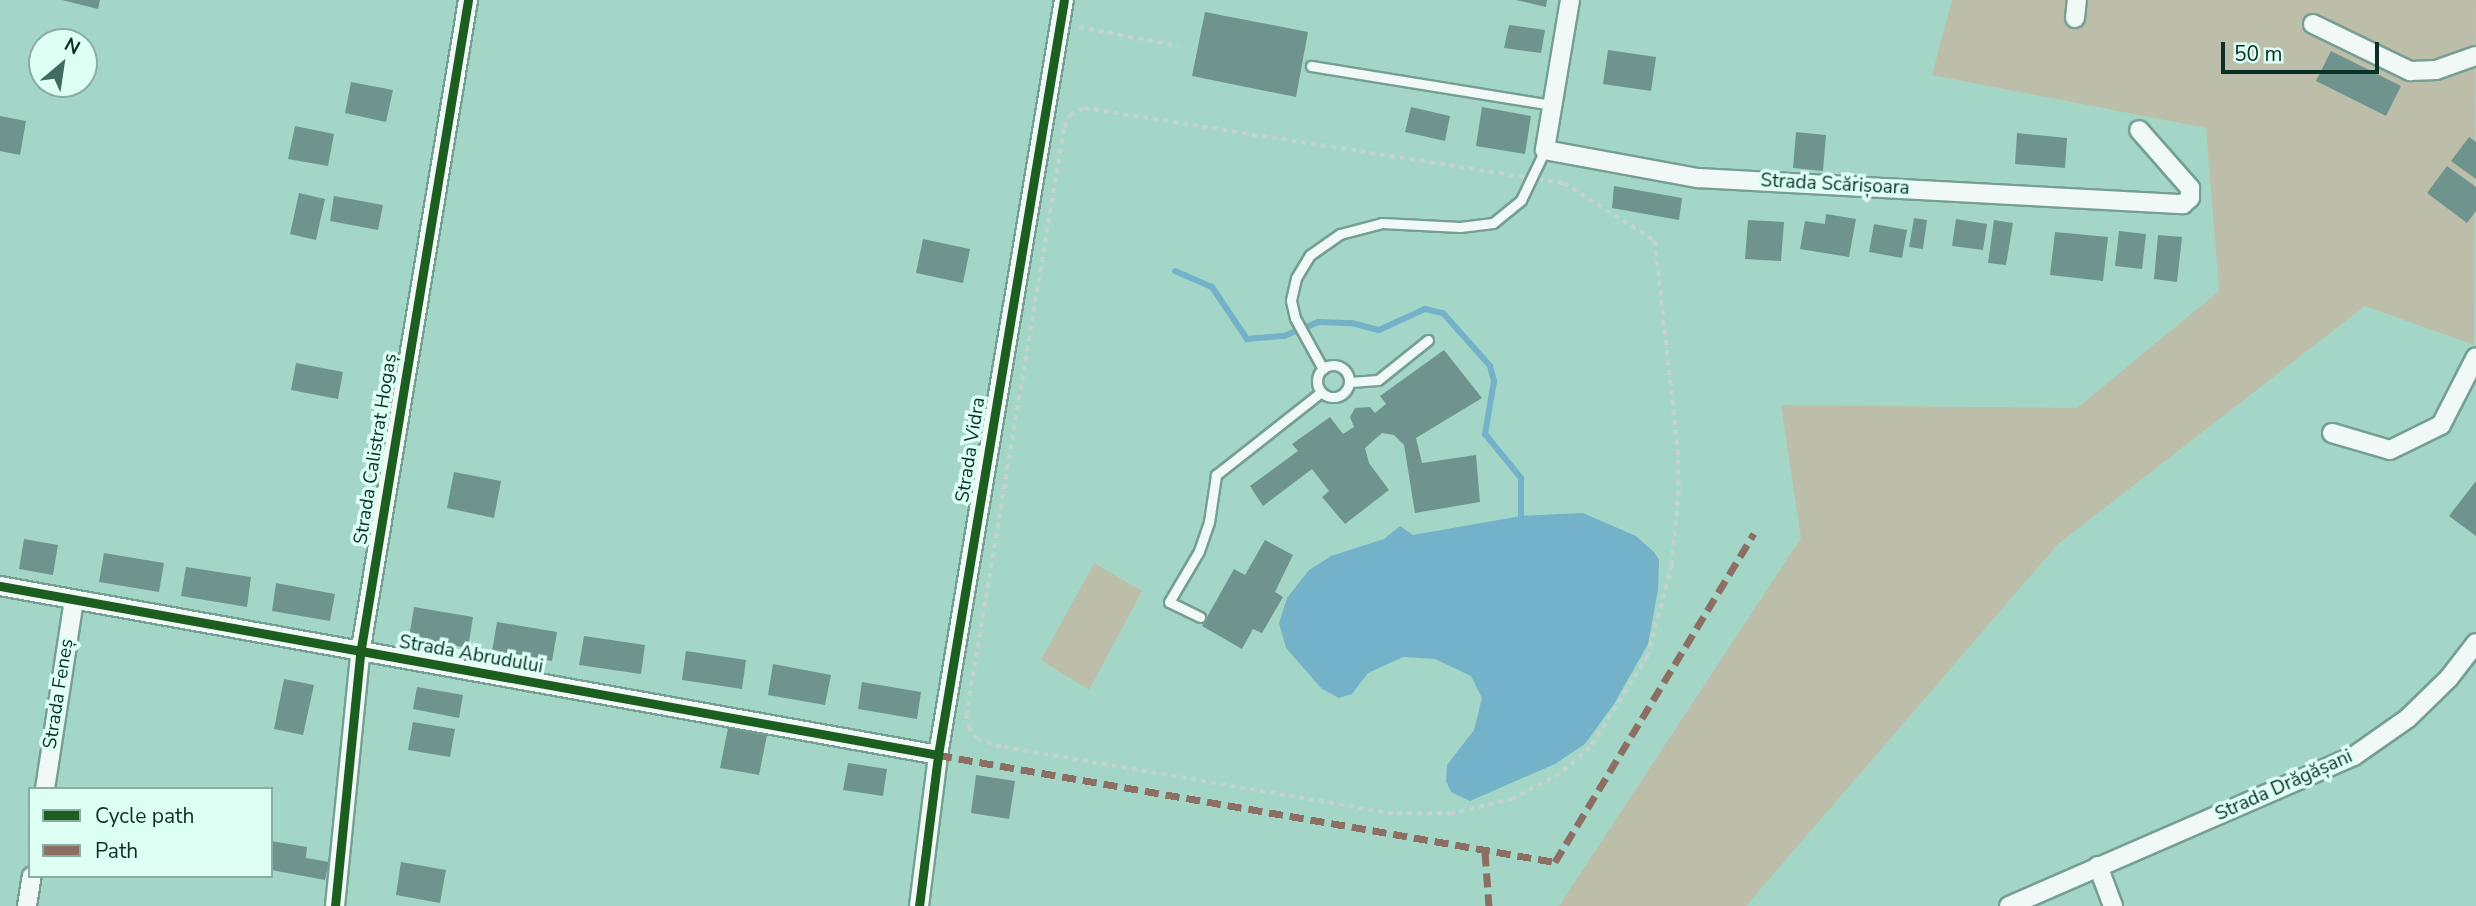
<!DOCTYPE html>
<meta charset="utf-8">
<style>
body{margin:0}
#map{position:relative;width:2476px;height:906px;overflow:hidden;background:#a4d6c8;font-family:"Nunito Sans",sans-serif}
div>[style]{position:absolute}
.green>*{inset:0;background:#bdbeaa}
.water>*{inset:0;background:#73b2c9}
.stream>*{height:6px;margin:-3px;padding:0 3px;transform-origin:3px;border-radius:3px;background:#73b2c9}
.building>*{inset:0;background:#6f938d}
.path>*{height:3.5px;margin-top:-1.75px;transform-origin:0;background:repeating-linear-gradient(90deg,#c3d3cf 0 5px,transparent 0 10px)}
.roads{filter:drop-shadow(2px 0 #769f94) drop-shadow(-2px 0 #769f94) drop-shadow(0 2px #769f94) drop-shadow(0 -2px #769f94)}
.lane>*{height:9px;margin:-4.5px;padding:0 4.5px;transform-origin:4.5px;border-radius:4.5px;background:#f1f9f7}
.lane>.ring{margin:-4.5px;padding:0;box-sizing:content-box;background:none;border:9px solid #f1f9f7;border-radius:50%}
.street>*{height:18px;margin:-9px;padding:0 9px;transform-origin:9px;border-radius:9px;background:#f1f9f7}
.quiet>*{height:7px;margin-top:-3.5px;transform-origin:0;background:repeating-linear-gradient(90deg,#8d6e63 0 14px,transparent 0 21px)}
.cycleway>*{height:9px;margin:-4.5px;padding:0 4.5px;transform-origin:4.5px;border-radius:4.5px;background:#1b5e20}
span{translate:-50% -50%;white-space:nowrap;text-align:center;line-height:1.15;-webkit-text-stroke:7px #ddfff4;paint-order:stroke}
.street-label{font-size:19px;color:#093128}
.legend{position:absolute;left:28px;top:787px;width:245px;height:91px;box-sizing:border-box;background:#ddfff4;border:2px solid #88ada2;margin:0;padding:9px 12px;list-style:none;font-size:21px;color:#093128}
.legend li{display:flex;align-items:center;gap:14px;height:35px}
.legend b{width:35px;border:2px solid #88ada2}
.north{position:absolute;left:28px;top:28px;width:70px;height:70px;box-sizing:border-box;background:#ddfff4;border:2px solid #88ada2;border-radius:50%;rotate:29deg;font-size:19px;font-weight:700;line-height:28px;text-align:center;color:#093128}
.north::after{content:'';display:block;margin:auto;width:24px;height:32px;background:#3f6b60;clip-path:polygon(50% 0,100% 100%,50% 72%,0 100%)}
.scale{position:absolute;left:2221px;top:42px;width:158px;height:32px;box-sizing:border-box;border:4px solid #093128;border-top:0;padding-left:9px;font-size:21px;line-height:24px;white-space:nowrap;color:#093128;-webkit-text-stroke:5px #ddfff4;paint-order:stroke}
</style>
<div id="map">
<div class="green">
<div style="clip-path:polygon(1952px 0,2476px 0,2474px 345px,2365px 306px,2058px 544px,1746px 906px,1559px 906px,1801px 538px,1781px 405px,2077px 408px,2219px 291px,2206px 128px,1932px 75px)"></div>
<div style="clip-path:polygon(1094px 563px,1142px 591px,1089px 690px,1041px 660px)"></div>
</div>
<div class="water">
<div style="clip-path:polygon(1583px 513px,1636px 536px,1654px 552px,1659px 560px,1658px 590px,1648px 644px,1614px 704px,1585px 744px,1555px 764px,1470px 801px,1451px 792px,1446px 781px,1447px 765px,1474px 730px,1482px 698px,1471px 676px,1435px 659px,1403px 657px,1368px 673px,1352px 694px,1339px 698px,1322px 689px,1286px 648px,1279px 623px,1287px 598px,1309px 570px,1331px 556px,1384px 539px,1400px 526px,1413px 535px,1521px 516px)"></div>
</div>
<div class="stream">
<div style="left:1175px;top:271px;width:40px;rotate:23.4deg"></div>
<div style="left:1212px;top:287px;width:63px;rotate:56.1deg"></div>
<div style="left:1247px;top:339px;width:37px;rotate:-5deg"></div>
<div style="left:1284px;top:336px;width:37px;rotate:-22deg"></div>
<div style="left:1318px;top:322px;width:34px;rotate:2deg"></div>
<div style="left:1352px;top:323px;width:28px;rotate:15deg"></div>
<div style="left:1379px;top:330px;width:51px;rotate:-24.5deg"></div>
<div style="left:1425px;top:309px;width:18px;rotate:13deg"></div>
<div style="left:1443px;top:313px;width:71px;rotate:48.4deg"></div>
<div style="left:1490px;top:366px;width:16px;rotate:75deg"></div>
<div style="left:1494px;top:381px;width:54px;rotate:99.6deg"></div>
<div style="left:1485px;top:434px;width:57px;rotate:50.7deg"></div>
<div style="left:1521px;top:478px;width:38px;rotate:90deg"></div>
</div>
<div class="building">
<div style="clip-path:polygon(62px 0,100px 0,98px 9px)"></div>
<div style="clip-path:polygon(1516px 0,1547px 0,1546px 7px)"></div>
<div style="clip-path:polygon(1205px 12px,1308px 32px,1296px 97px,1192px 76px)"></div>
<div style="clip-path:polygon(1509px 25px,1545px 30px,1541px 53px,1504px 48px)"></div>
<div style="clip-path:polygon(1608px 50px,1656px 57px,1651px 91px,1603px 84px)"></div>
<div style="clip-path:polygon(2331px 51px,2401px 86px,2386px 116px,2316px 81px)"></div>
<div style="clip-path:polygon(351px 82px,393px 90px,386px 122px,345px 113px)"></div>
<div style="clip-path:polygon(1411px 107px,1450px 116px,1445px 141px,1405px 132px)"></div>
<div style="clip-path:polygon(1482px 107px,1531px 116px,1525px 154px,1476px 146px)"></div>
<div style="clip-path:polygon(0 116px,26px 121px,20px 155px,0 151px)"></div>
<div style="clip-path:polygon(295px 126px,334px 134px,328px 166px,288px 159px)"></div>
<div style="clip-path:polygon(1796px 132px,1826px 135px,1823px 171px,1793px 168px)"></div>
<div style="clip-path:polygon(2017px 133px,2067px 138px,2065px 168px,2015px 164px)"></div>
<div style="clip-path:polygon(2469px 137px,2476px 142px,2476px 179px,2451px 161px)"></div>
<div style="clip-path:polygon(2447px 166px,2476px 187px,2476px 211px,2467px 223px,2427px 193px)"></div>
<div style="clip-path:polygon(1614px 186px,1682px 198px,1679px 220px,1612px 208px)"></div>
<div style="clip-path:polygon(299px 193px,325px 199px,316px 240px,290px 234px)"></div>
<div style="clip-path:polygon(334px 196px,383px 205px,378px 230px,330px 221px)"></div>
<div style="clip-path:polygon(1826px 214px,1856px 219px,1849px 257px,1800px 249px,1805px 221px,1825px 224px)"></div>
<div style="clip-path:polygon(1914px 218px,1927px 220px,1923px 249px,1909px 247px)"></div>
<div style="clip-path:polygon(1956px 219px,1987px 224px,1983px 250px,1952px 246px)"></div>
<div style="clip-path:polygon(1748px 220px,1784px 222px,1781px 261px,1745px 259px)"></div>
<div style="clip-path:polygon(1994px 220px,2013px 223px,2006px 265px,1988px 263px)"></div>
<div style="clip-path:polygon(1874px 224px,1907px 230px,1902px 258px,1869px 252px)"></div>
<div style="clip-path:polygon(2119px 231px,2146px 234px,2142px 269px,2115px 266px)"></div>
<div style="clip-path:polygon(2055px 232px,2108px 237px,2103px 281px,2050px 275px)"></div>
<div style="clip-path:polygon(2158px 235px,2182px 237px,2177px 282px,2154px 279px)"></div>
<div style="clip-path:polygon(923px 239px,970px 249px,963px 283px,916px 273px)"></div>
<div style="clip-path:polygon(1444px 350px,1482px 398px,1416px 438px,1422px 463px,1476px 455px,1480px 502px,1415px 513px,1404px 445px,1394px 435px,1382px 433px,1365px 448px,1369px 463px,1389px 490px,1345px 524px,1322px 497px,1329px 491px,1312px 469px,1263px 506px,1250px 486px,1298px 451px,1292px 444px,1330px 417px,1343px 434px,1354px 427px,1350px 417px,1355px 408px,1370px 407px,1375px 413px,1386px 404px,1380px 396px)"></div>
<div style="clip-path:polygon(296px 363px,343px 372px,338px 399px,291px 390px)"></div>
<div style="clip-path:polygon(454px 472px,501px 481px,494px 518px,447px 508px)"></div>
<div style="clip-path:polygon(2476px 481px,2476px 536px,2449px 516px)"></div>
<div style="clip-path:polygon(24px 539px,58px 545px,53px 575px,19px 569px)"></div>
<div style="clip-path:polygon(1265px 540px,1293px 555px,1275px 592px,1283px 597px,1262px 633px,1253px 629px,1242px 649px,1202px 626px,1234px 569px,1245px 575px)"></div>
<div style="clip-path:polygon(104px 553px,164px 563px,159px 592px,99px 582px)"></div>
<div style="clip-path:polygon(186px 567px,251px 577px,247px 607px,181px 596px)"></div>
<div style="clip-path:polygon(276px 583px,335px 594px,330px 621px,272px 611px)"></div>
<div style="clip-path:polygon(414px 607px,473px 617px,468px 648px,409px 638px)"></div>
<div style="clip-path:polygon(497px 622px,557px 632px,552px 661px,492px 651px)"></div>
<div style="clip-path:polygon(584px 636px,645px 645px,641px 674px,579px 665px)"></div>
<div style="clip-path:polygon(686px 651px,746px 660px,742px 689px,682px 680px)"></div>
<div style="clip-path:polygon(773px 664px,831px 675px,825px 705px,768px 695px)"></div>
<div style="clip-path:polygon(284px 679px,314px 685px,303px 735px,274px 729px)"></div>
<div style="clip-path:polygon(862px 682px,921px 692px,917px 719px,858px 709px)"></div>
<div style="clip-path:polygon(417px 687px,463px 695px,459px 718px,413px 709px)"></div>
<div style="clip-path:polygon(413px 722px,455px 729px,450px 757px,408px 750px)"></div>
<div style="clip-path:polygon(728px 728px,767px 735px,759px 775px,720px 768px)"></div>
<div style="clip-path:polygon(848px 763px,887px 769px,883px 796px,843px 790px)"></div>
<div style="clip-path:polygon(976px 775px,1015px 781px,1009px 819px,971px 813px)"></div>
<div style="clip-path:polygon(271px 841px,307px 847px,306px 858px,329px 862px,325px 880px,271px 870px)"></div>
<div style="clip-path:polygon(401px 862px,446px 870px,440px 903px,396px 895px)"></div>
</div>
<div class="path">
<div style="left:1079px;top:27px;width:101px;rotate:10.9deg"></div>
<div style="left:1084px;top:108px;width:486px;rotate:8.9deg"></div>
<div style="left:1564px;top:183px;width:108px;rotate:32.5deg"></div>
<div style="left:1655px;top:241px;width:210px;rotate:83.7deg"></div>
<div style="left:1678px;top:450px;width:41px;rotate:88.6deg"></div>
<div style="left:1679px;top:491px;width:74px;rotate:95.4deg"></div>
<div style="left:1672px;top:565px;width:94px;rotate:104.8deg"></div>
<div style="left:1648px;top:656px;width:109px;rotate:122.2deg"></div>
<div style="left:1590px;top:748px;width:40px;rotate:139deg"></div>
<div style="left:1560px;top:774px;width:53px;rotate:152deg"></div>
<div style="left:1513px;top:799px;width:63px;rotate:166.2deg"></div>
<div style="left:1452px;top:814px;width:59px;rotate:180deg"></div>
<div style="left:1393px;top:814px;width:398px;rotate:-170.3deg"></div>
<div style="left:1001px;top:747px;width:25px;rotate:-162deg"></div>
<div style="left:977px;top:739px;width:13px;rotate:-129deg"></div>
<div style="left:969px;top:729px;width:13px;rotate:-103deg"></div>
<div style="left:966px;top:716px;width:597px;rotate:-80.55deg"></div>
<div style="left:1064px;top:127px;width:13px;rotate:-63deg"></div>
<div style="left:1070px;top:115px;width:16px;rotate:-27deg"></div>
</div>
<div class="roads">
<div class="lane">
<div style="left:1311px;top:66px;width:245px;rotate:9.2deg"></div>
<div class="ring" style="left:1317px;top:365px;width:23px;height:23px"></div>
<div style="left:1323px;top:369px;width:58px;rotate:-118.8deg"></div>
<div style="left:1295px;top:318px;width:18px;rotate:-103deg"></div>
<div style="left:1291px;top:300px;width:23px;rotate:-77deg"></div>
<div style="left:1296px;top:278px;width:27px;rotate:-59deg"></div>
<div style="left:1310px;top:255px;width:37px;rotate:-35deg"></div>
<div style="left:1340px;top:234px;width:43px;rotate:-14.7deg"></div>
<div style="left:1382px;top:223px;width:78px;rotate:2.9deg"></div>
<div style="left:1460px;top:227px;width:33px;rotate:-7deg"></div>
<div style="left:1493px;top:223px;width:36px;rotate:-39deg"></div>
<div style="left:1521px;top:200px;width:55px;rotate:-64.4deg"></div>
<div style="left:1350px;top:382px;width:28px;rotate:-4deg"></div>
<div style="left:1378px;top:380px;width:64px;rotate:-38.7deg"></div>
<div style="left:1200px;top:617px;width:34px;rotate:-154deg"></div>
<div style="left:1169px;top:602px;width:59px;rotate:-59.5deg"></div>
<div style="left:1199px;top:551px;width:31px;rotate:-71deg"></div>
<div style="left:1209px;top:522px;width:48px;rotate:-81.5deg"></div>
<div style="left:1216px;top:475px;width:134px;rotate:-38.3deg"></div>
</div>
<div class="street">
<div style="left:1570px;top:0;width:152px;rotate:99.5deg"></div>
<div style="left:1545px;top:150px;width:156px;rotate:10.4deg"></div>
<div style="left:1698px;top:178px;width:486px;rotate:3.1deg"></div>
<div style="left:2183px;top:204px;width:9px;rotate:-41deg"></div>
<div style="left:2190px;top:198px;width:10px;rotate:-90deg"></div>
<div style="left:2190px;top:188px;width:77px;rotate:-131.3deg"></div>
<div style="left:2075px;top:18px;width:18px;rotate:-84deg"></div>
<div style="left:2313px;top:24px;width:108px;rotate:25.9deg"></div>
<div style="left:2410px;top:71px;width:26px;rotate:-2deg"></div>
<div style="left:2436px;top:70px;width:42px;rotate:-19.3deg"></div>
<div style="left:2332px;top:433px;width:60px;rotate:16.3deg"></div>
<div style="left:2390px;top:450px;width:57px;rotate:-26.1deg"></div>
<div style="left:2441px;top:425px;width:76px;rotate:-62.8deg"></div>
<div style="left:0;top:586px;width:953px;rotate:10.21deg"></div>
<div style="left:45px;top:789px;width:191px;rotate:-81.3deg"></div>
<div style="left:2098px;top:866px;width:43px;rotate:69.4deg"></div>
<div style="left:27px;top:906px;width:30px;rotate:-81deg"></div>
<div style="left:335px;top:906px;width:253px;rotate:-84.3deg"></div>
<div style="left:360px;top:654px;width:663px;rotate:-80.62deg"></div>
<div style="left:919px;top:906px;width:152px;rotate:-82.8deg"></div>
<div style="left:938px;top:755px;width:765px;rotate:-80.53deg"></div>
<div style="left:2009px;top:906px;width:376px;rotate:-23.5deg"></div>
<div style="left:2354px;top:756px;width:66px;rotate:-35.1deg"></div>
<div style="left:2408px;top:718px;width:57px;rotate:-44.3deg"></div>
<div style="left:2449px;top:678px;width:44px;rotate:-52.4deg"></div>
</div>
</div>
<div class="quiet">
<div style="left:938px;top:755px;width:626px;rotate:9.84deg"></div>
<div style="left:1555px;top:862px;width:384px;rotate:-58.8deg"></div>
<div style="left:1485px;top:852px;width:54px;rotate:85.8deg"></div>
</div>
<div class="cycleway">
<div style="left:0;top:586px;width:953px;rotate:10.21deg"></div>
<div style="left:335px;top:906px;width:253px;rotate:-84.3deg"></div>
<div style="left:360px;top:654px;width:663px;rotate:-80.62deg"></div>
<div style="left:919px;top:906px;width:152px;rotate:-82.8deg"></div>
<div style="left:938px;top:755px;width:765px;rotate:-80.53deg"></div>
</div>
<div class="street-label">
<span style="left:1835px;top:185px;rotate:3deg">Strada Scărișoara</span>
<span style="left:376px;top:449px;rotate:-81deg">Strada Calistrat Hogaș</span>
<span style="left:971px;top:450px;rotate:-81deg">Strada Vidra</span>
<span style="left:471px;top:655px;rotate:10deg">Strada Abrudului</span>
<span style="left:59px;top:694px;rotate:-81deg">Strada Feneș</span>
<span style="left:2284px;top:786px;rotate:-24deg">Strada Drăgășani</span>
</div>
<ul class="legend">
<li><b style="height:9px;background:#1b5e20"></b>Cycle path</li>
<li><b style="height:9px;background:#8d6e63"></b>Path</li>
</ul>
<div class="north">N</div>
<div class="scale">50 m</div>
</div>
